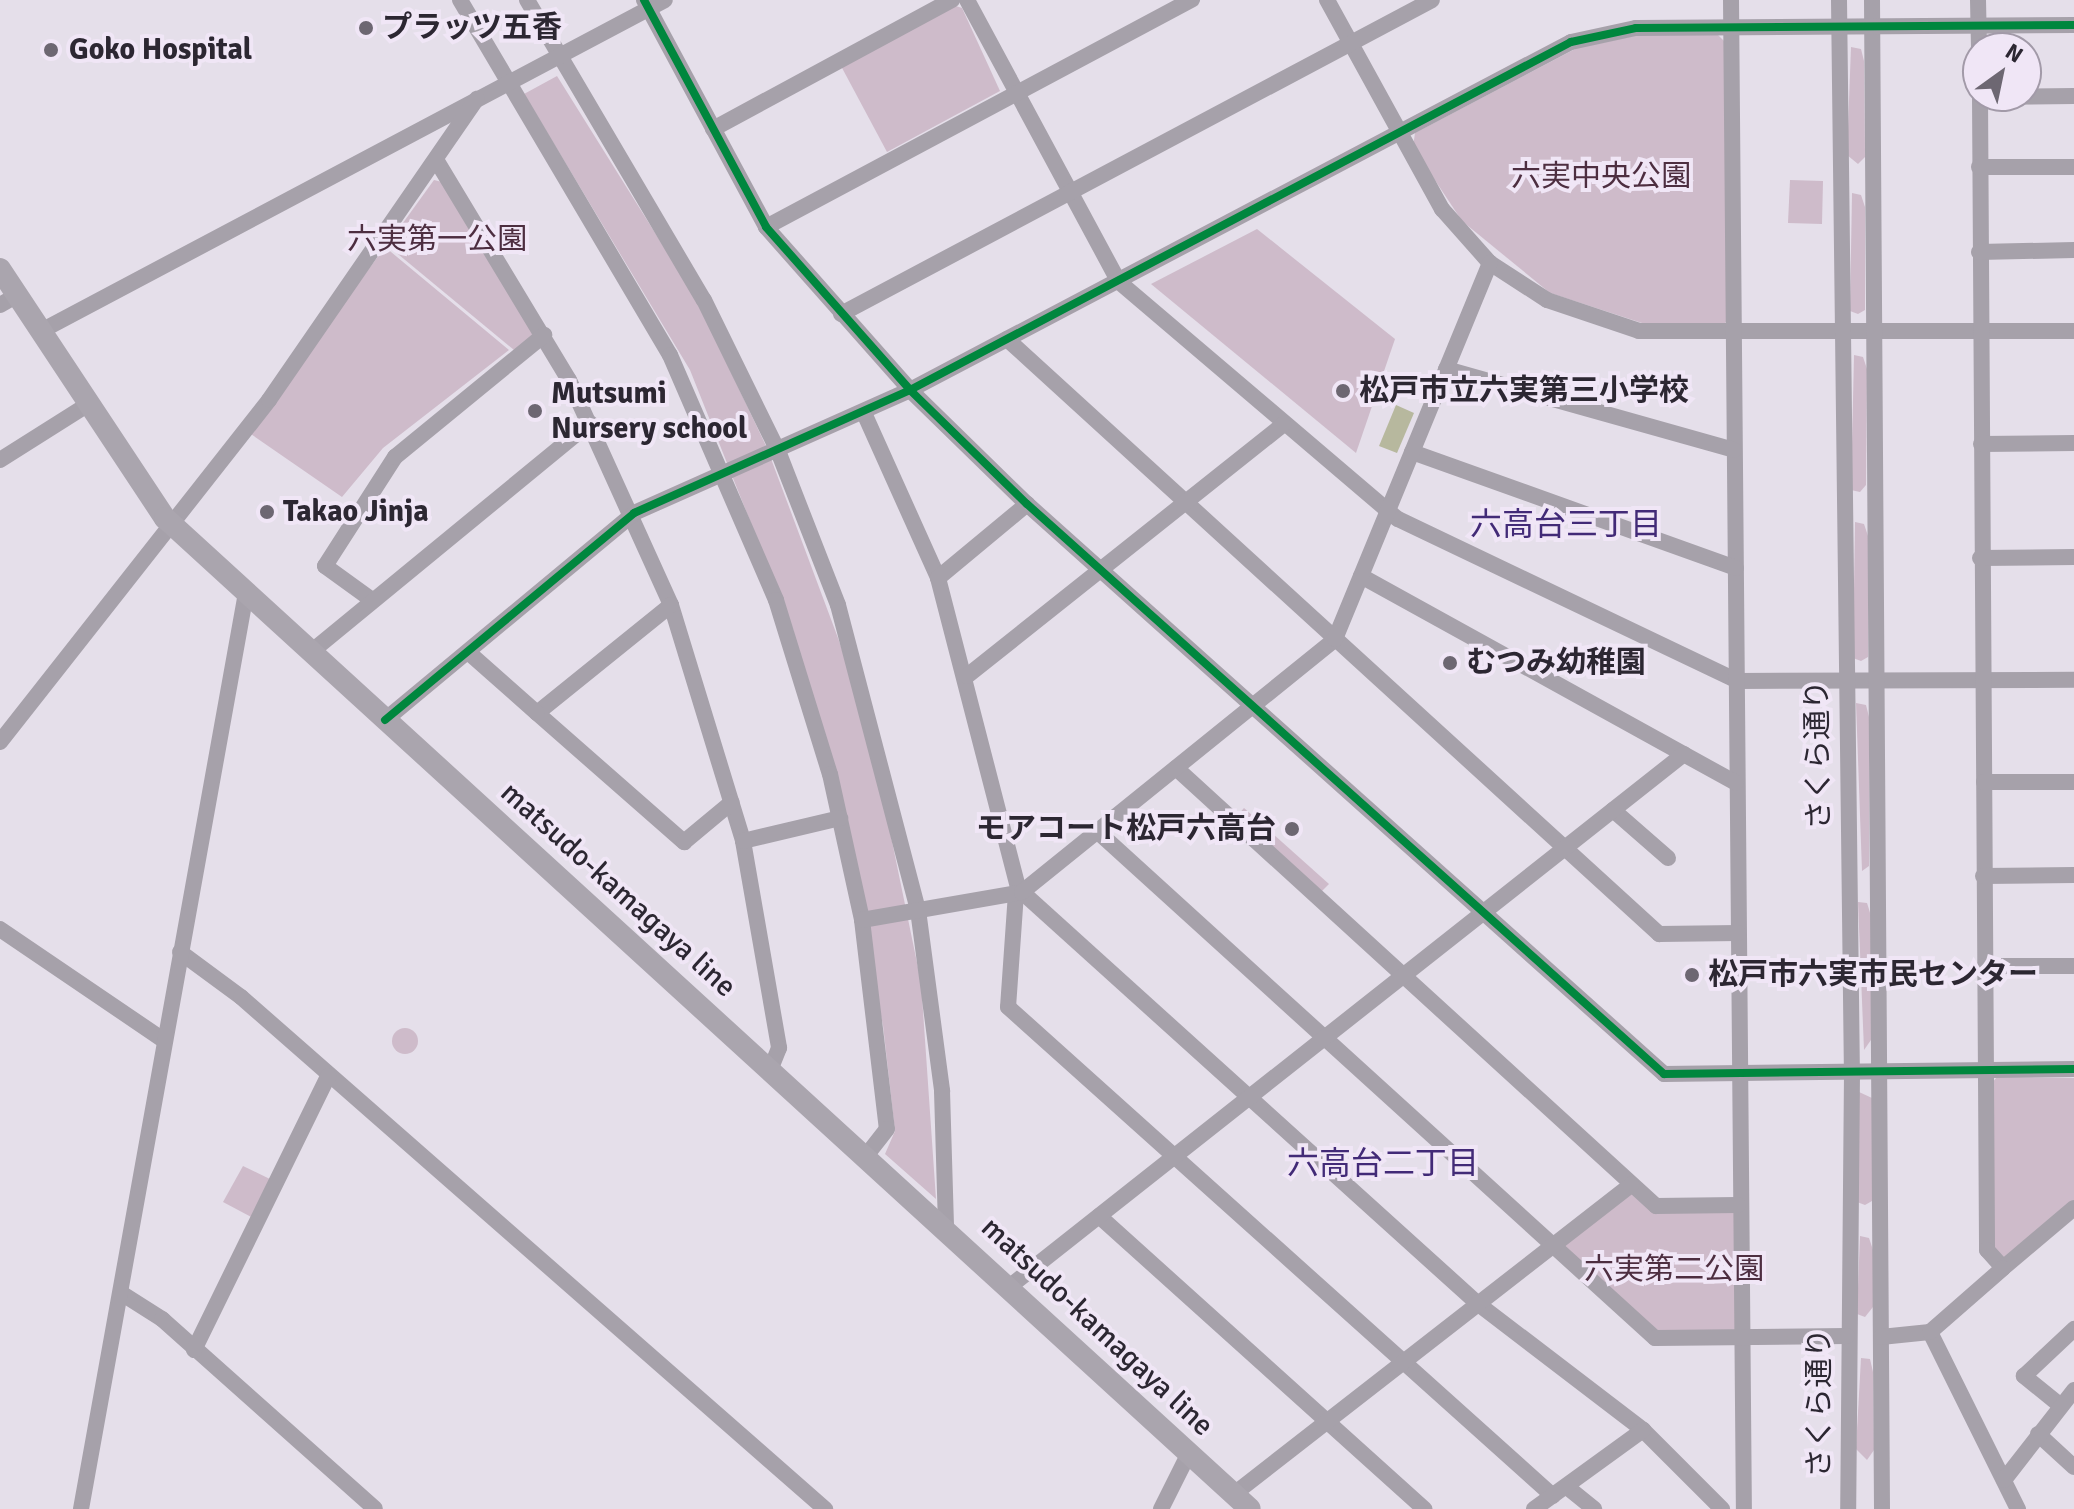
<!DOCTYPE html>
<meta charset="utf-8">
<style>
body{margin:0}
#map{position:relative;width:2074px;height:1509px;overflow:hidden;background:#e5dfea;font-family:Signika,"Noto Sans JP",sans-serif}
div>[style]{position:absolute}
.green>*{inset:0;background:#cebbca}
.round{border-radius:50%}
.water>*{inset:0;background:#b7b89e}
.minor>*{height:16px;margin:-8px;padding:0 8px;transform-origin:8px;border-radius:8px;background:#a6a1aa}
.major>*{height:22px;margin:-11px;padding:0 11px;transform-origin:11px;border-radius:11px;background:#aaa5ae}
.cycleway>*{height:8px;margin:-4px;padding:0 4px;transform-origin:4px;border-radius:4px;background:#00873e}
.dots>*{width:22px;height:22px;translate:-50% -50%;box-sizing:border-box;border:4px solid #f0e6f6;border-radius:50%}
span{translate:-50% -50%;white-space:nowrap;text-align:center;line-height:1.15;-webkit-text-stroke:8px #f0e6f6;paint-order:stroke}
.poi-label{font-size:30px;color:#2c2732;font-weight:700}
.left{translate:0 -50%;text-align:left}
.right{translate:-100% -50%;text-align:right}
.park-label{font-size:30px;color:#4d2e40}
.street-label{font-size:30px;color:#2c2732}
.neighbourhood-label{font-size:32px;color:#422a77}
.north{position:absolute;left:1962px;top:32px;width:80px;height:80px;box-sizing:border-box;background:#f0e6f6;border:2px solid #a29aa8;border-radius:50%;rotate:33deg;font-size:22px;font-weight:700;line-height:32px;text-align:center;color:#2c2732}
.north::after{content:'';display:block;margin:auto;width:28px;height:36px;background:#6d6772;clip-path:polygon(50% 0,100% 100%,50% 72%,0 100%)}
</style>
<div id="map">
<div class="green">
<div style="clip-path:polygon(953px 5px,962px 8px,1000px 91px,887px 152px,841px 66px)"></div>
<div style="clip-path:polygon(1638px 35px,1718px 35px,1727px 44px,1728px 320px,1721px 327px,1642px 323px,1550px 293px,1462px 221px,1413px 147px,1415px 133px,1577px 48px)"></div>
<div style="clip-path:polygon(1851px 47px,1861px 49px,1864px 61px,1865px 157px,1858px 164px,1847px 155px)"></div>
<div style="clip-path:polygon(557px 76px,697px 300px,767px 448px,838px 638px,869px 730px,921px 982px,936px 1199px,885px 1154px,895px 1131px,883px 1025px,793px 629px,690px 370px,524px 94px)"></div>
<div style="clip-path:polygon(434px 180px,446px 183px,533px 328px,532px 338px,514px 350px,387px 245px)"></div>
<div style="clip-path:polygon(1790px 180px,1823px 181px,1822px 224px,1788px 223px)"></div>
<div style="clip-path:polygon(1852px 193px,1861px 195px,1865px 207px,1865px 310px,1858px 314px,1850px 311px)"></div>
<div style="clip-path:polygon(1257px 229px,1395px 339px,1356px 453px,1151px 284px)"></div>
<div style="clip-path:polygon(385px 247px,509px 350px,383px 448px,342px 497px,248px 432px)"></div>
<div style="clip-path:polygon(1854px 355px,1863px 357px,1867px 369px,1866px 485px,1860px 492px,1851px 490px)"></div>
<div style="clip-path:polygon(1855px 522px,1864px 524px,1868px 536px,1868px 657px,1861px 661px,1853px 658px)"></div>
<div style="clip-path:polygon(1856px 703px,1866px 705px,1869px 717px,1869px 866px,1862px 871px)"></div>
<div style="clip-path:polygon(1244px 808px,1329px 884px,1321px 892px,1237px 816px)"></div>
<div style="clip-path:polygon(1858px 902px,1867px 903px,1871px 916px,1871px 1040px,1864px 1050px)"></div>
<div class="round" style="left:392px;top:1028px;width:26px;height:26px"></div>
<div style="clip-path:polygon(1997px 1077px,2074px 1078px,2074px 1208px,2003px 1268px,1987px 1250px,1991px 1084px)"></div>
<div style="clip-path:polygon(1859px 1092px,1872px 1098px,1872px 1201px,1865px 1205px,1857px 1202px)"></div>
<div style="clip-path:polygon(243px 1166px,274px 1181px,255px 1219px,223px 1202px)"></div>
<div style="clip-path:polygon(1632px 1184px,1656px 1206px,1738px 1205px,1742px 1339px,1655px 1338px,1553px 1244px)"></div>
<div style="clip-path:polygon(1860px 1236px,1869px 1238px,1873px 1250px,1873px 1307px,1865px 1317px,1857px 1314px)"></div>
<div style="clip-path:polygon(1861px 1358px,1870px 1359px,1873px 1372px,1874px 1450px,1867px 1460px,1856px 1449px)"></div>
</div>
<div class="water">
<div style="clip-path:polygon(1396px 405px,1414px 413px,1397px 453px,1379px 446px)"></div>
</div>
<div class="minor">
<div style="left:460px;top:0;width:412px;rotate:59.4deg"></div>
<div style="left:670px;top:355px;width:267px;rotate:66.6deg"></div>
<div style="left:776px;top:600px;width:182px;rotate:72.8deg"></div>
<div style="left:830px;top:774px;width:149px;rotate:77.6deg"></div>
<div style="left:862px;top:920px;width:210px;rotate:83.2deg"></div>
<div style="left:887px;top:1129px;width:34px;rotate:128deg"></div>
<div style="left:527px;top:0;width:348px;rotate:59.5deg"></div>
<div style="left:704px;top:300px;width:168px;rotate:63.9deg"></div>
<div style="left:778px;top:451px;width:165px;rotate:68.7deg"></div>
<div style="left:838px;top:605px;width:315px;rotate:75.3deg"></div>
<div style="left:918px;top:910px;width:183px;rotate:82.4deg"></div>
<div style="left:942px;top:1091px;width:138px;rotate:88.3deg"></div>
<div style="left:644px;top:0;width:258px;rotate:61.7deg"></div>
<div style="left:766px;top:227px;width:217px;rotate:48.5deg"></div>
<div style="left:910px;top:390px;width:163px;rotate:44.3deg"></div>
<div style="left:1027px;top:504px;width:855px;rotate:41.82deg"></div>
<div style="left:1664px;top:1074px;width:410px;rotate:-0.7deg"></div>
<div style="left:967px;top:0;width:319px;rotate:61.7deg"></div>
<div style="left:1118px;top:281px;width:367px;rotate:40.4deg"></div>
<div style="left:1398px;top:519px;width:376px;rotate:25.5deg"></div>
<div style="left:1737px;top:681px;width:337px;rotate:-0.2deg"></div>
<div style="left:1327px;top:0;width:239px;rotate:61.2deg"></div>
<div style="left:1442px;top:209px;width:72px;rotate:48.4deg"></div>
<div style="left:1490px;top:263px;width:68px;rotate:33deg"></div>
<div style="left:1547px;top:300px;width:97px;rotate:18.6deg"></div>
<div style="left:1639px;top:331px;width:435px"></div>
<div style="left:1731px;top:0;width:1509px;rotate:89.51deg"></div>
<div style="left:1839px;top:0;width:1073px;rotate:89.31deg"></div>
<div style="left:1852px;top:1073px;width:436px;rotate:90.5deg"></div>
<div style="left:1872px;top:0;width:1509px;rotate:89.62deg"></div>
<div style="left:1978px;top:0;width:48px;rotate:88.8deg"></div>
<div style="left:1980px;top:96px;width:1154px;rotate:89.65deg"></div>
<div style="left:1987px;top:1250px;width:24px;rotate:48deg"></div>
<div style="left:2003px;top:1268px;width:93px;rotate:-40.2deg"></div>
<div style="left:1980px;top:97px;width:94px;rotate:-0.6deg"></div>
<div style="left:713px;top:129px;width:272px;rotate:-28.4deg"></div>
<div style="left:438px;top:163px;width:253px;rotate:58.9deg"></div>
<div style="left:569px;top:380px;width:247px;rotate:65.6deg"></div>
<div style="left:671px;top:605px;width:247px;rotate:73deg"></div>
<div style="left:743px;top:841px;width:210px;rotate:80.1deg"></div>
<div style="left:779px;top:1048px;width:22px;rotate:112deg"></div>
<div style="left:1979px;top:167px;width:95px"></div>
<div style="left:766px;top:227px;width:483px;rotate:-28.1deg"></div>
<div style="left:1979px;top:252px;width:95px;rotate:-1.2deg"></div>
<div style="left:0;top:305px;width:20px;rotate:-30deg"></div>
<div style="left:841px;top:314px;width:669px;rotate:-27.98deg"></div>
<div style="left:41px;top:331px;width:706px;rotate:-27.94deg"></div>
<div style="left:1007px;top:339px;width:883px;rotate:42.38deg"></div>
<div style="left:1659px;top:934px;width:79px;rotate:-0.7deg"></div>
<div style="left:1446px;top:369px;width:299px;rotate:15.7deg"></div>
<div style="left:864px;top:413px;width:181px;rotate:65.8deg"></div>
<div style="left:938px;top:578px;width:324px;rotate:75.5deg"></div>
<div style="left:1981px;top:444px;width:93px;rotate:-0.6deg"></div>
<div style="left:1412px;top:452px;width:344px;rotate:19.7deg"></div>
<div style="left:0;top:460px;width:103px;rotate:-32.3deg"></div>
<div style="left:1980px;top:558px;width:94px;rotate:-0.6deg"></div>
<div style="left:1361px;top:576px;width:428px;rotate:28.9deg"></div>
<div style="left:938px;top:578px;width:116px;rotate:-39.7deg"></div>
<div style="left:372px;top:600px;width:58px;rotate:-144.1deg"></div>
<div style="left:325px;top:566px;width:130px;rotate:-57.3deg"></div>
<div style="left:395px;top:457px;width:193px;rotate:-39.3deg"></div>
<div style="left:671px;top:605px;width:172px;rotate:141.1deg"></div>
<div style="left:537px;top:713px;width:196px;rotate:41.3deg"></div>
<div style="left:684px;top:842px;width:62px;rotate:-39.8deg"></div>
<div style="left:311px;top:652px;width:361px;rotate:-39.4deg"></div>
<div style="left:468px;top:652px;width:92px;rotate:41.5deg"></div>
<div style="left:967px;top:676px;width:404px;rotate:-38.5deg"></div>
<div style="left:385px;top:720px;width:324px;rotate:-39.7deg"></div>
<div style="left:634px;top:513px;width:302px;rotate:-24deg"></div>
<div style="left:910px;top:390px;width:747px;rotate:-27.77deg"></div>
<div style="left:1571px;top:42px;width:66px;rotate:-12.2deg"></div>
<div style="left:1636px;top:28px;width:438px;rotate:-0.4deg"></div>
<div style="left:0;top:742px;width:435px;rotate:-51.8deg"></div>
<div style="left:269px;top:400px;width:366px;rotate:-55.4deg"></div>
<div style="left:1176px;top:768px;width:650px;rotate:42.38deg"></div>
<div style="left:1656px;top:1206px;width:82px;rotate:-0.7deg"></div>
<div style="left:1984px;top:782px;width:90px"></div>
<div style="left:1613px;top:810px;width:73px;rotate:41.1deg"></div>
<div style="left:1097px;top:831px;width:754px;rotate:42.26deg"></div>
<div style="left:1655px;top:1338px;width:192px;rotate:-0.6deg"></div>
<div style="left:743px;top:841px;width:100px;rotate:-13.3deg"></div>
<div style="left:1983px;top:876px;width:91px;rotate:-0.6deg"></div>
<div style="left:1022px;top:892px;width:613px;rotate:42.09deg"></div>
<div style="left:1477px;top:1303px;width:209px;rotate:37.4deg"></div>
<div style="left:1643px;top:1430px;width:112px;rotate:45deg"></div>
<div style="left:1016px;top:893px;width:114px;rotate:94deg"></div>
<div style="left:1008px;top:1007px;width:732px;rotate:41.9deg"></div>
<div style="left:862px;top:920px;width:162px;rotate:-9.9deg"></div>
<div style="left:1022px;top:892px;width:402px;rotate:-38.9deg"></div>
<div style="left:1335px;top:639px;width:407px;rotate:-67.6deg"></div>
<div style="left:0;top:929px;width:199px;rotate:34.2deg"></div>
<div style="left:180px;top:952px;width:76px;rotate:36.4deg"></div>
<div style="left:241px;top:997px;width:777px;rotate:41.24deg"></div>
<div style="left:1985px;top:966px;width:89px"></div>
<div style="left:1099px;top:1216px;width:438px;rotate:42deg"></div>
<div style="left:1009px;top:1287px;width:860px;rotate:-38.3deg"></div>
<div style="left:121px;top:1293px;width:49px;rotate:32.4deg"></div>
<div style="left:162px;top:1319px;width:285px;rotate:41.7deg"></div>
<div style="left:1930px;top:1332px;width:198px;rotate:63.6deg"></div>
<div style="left:1881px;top:1337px;width:49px;rotate:-5.8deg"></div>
<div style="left:1930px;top:1332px;width:97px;rotate:-41.2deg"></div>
<div style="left:194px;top:1350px;width:305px;rotate:-63.9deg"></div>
<div style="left:2061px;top:1406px;width:48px;rotate:-141deg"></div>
<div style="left:2024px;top:1376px;width:69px;rotate:-43.2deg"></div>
<div style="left:2038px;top:1434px;width:49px;rotate:42.5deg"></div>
<div style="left:2004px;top:1480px;width:114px;rotate:-52.1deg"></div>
<div style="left:1567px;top:1487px;width:35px;rotate:39deg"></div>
<div style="left:1234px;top:1494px;width:504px;rotate:-37.91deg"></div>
<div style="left:81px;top:1509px;width:931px;rotate:-79.79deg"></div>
<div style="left:1161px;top:1509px;width:63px;rotate:-63.4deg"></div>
<div style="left:1534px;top:1509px;width:135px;rotate:-35.9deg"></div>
</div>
<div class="major">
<div style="left:0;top:269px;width:299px;rotate:56.5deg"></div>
<div style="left:165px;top:518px;width:1469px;rotate:42.41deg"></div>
</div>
<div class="cycleway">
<div style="left:644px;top:0;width:258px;rotate:61.7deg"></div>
<div style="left:766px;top:227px;width:217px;rotate:48.5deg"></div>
<div style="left:910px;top:390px;width:163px;rotate:44.3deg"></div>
<div style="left:1027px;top:504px;width:855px;rotate:41.82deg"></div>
<div style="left:1664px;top:1074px;width:410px;rotate:-0.7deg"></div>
<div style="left:385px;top:720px;width:324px;rotate:-39.7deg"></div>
<div style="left:634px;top:513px;width:302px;rotate:-24deg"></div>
<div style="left:910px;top:390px;width:747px;rotate:-27.77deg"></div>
<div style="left:1571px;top:42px;width:66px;rotate:-12.2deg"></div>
<div style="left:1636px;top:28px;width:438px;rotate:-0.4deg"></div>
</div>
<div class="dots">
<div style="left:366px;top:28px;background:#6d6772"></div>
<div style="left:51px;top:50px;background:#6d6772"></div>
<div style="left:1343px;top:391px;background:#6d6772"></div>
<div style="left:535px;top:411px;background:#6d6772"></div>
<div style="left:267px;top:512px;background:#6d6772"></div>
<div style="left:1450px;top:663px;background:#6d6772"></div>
<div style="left:1292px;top:829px;background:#6d6772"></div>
<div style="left:1692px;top:975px;background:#6d6772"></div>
</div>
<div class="poi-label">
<span class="left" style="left:382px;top:28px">プラッツ五香</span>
<span class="left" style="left:69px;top:50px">Goko Hospital</span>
<span class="left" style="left:1359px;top:391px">松戸市立六実第三小学校</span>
<span class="left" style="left:551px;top:411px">Mutsumi<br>Nursery school</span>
<span class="left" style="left:283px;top:512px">Takao Jinja</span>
<span class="left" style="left:1466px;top:663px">むつみ幼稚園</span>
<span class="right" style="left:1276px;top:829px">モアコート松戸六高台</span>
<span class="left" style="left:1708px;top:975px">松戸市六実市民センター</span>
</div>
<div class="park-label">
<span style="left:1601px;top:177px">六実中央公園</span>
<span style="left:437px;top:240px">六実第一公園</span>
<span style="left:1674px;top:1270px">六実第二公園</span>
</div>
<div class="street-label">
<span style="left:1819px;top:755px;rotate:-91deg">さくら通り</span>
<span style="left:618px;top:890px;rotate:42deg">matsudo-kamagaya line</span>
<span style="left:1097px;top:1327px;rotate:43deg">matsudo-kamagaya line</span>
<span style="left:1820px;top:1403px;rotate:-90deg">さくら通り</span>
</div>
<div class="neighbourhood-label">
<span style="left:1566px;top:525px">六高台三丁目</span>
<span style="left:1383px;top:1164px">六高台二丁目</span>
</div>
<div class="north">N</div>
</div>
